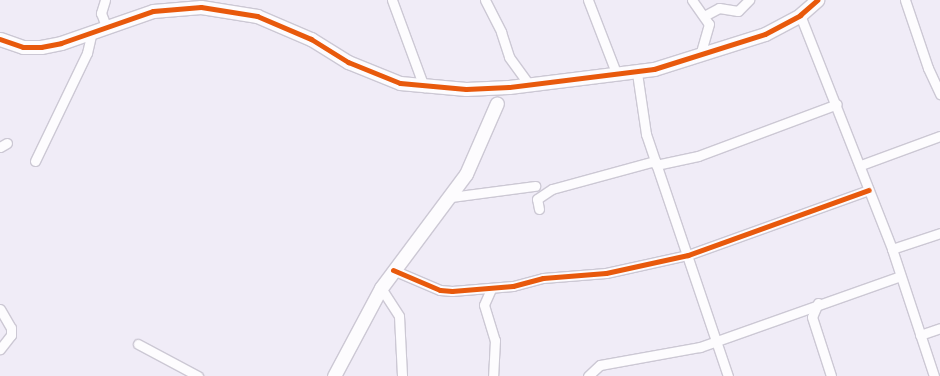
<!DOCTYPE html>
<style>
body{margin:0}
#map{position:relative;width:940px;height:376px;overflow:hidden;background:#f0ecf7;font-family:"Golos Text",sans-serif}
div>[style]{position:absolute}
.roads{filter:drop-shadow(1px 0 #ccc8d4) drop-shadow(-1px 0 #ccc8d4) drop-shadow(0 1px #ccc8d4) drop-shadow(0 -1px #ccc8d4)}
.street>*{height:9px;margin:-4.5px;padding:0 4.5px;transform-origin:4.5px;border-radius:4.5px;background:#fdfcfe}
.secondary>*{height:13px;margin:-6.5px;padding:0 6.5px;transform-origin:6.5px;border-radius:6.5px;background:#fdfcfe}
.cycleway>*{height:5px;margin:-2.5px;padding:0 2.5px;transform-origin:2.5px;border-radius:2.5px;background:#e8590c}
span{translate:-50% -50%;white-space:nowrap;text-align:center;line-height:1.15;-webkit-text-stroke:3px #eee8fc;paint-order:stroke}
</style>
<div id="map">
<div class="roads">
<div class="street">
<div style="left:105px;top:0;width:14px;rotate:107deg"></div>
<div style="left:101px;top:13px;width:14px;rotate:69deg"></div>
<div style="left:392px;top:0;width:93px;rotate:69.8deg"></div>
<div style="left:485px;top:0;width:36px;rotate:63deg"></div>
<div style="left:501px;top:32px;width:26px;rotate:72deg"></div>
<div style="left:509px;top:57px;width:34px;rotate:54deg"></div>
<div style="left:588px;top:0;width:80px;rotate:68.9deg"></div>
<div style="left:692px;top:0;width:29px;rotate:55deg"></div>
<div style="left:709px;top:24px;width:29px;rotate:106deg"></div>
<div style="left:905px;top:0;width:72px;rotate:71.3deg"></div>
<div style="left:928px;top:68px;width:29px;rotate:65deg"></div>
<div style="left:800px;top:15px;width:251px;rotate:68.5deg"></div>
<div style="left:892px;top:249px;width:134px;rotate:71.7deg"></div>
<div style="left:704px;top:16px;width:17px;rotate:-28deg"></div>
<div style="left:719px;top:8px;width:19px;rotate:9deg"></div>
<div style="left:738px;top:11px;width:16px;rotate:-45deg"></div>
<div style="left:637px;top:73px;width:62px;rotate:81.6deg"></div>
<div style="left:646px;top:134px;width:256px;rotate:71.3deg"></div>
<div style="left:0;top:147px;width:8px;rotate:-30deg"></div>
<div style="left:35px;top:161px;width:120px;rotate:-64.3deg"></div>
<div style="left:87px;top:53px;width:22px;rotate:-77deg"></div>
<div style="left:656px;top:165px;width:43px;rotate:-12.1deg"></div>
<div style="left:698px;top:156px;width:148px;rotate:-20.5deg"></div>
<div style="left:861px;top:165px;width:84px;rotate:-20.2deg"></div>
<div style="left:451px;top:197px;width:85px;rotate:-7.5deg"></div>
<div style="left:539px;top:209px;width:10px;rotate:-101deg"></div>
<div style="left:537px;top:199px;width:18px;rotate:-34deg"></div>
<div style="left:552px;top:189px;width:107px;rotate:-15.2deg"></div>
<div style="left:892px;top:249px;width:51px;rotate:-18.4deg"></div>
<div style="left:393px;top:270px;width:51px;rotate:23.1deg"></div>
<div style="left:440px;top:290px;width:12px;rotate:5deg"></div>
<div style="left:452px;top:291px;width:61px;rotate:-4.7deg"></div>
<div style="left:513px;top:286px;width:31px;rotate:-15deg"></div>
<div style="left:543px;top:278px;width:63px;rotate:-4.5deg"></div>
<div style="left:606px;top:273px;width:84px;rotate:-12.4deg"></div>
<div style="left:688px;top:255px;width:192px;rotate:-19.8deg"></div>
<div style="left:381px;top:288px;width:33px;rotate:57deg"></div>
<div style="left:399px;top:316px;width:60px;rotate:87.1deg"></div>
<div style="left:491px;top:289px;width:17px;rotate:114deg"></div>
<div style="left:484px;top:305px;width:37px;rotate:73deg"></div>
<div style="left:495px;top:340px;width:36px;rotate:93deg"></div>
<div style="left:818px;top:303px;width:15px;rotate:113deg"></div>
<div style="left:812px;top:317px;width:62px;rotate:72.1deg"></div>
<div style="left:0;top:309px;width:22px;rotate:60deg"></div>
<div style="left:11px;top:328px;width:7px;rotate:90deg"></div>
<div style="left:11px;top:335px;width:18px;rotate:128deg"></div>
<div style="left:920px;top:335px;width:21px;rotate:-19deg"></div>
<div style="left:138px;top:344px;width:68px;rotate:28.1deg"></div>
<div style="left:588px;top:376px;width:16px;rotate:-43deg"></div>
<div style="left:600px;top:365px;width:102px;rotate:-10.2deg"></div>
<div style="left:700px;top:347px;width:212px;rotate:-19.5deg"></div>
</div>
<div class="secondary">
<div style="left:0;top:39px;width:24px;rotate:19deg"></div>
<div style="left:23px;top:47px;width:18px"></div>
<div style="left:41px;top:47px;width:20px;rotate:-11deg"></div>
<div style="left:61px;top:43px;width:97px;rotate:-19.2deg"></div>
<div style="left:153px;top:11px;width:48px;rotate:-4.8deg"></div>
<div style="left:201px;top:7px;width:57px;rotate:9.1deg"></div>
<div style="left:257px;top:16px;width:59px;rotate:23.1deg"></div>
<div style="left:311px;top:39px;width:44px;rotate:31.9deg"></div>
<div style="left:348px;top:62px;width:56px;rotate:22deg"></div>
<div style="left:400px;top:83px;width:66px;rotate:5.2deg"></div>
<div style="left:466px;top:89px;width:43px;rotate:-2.7deg"></div>
<div style="left:509px;top:87px;width:146px;rotate:-7.1deg"></div>
<div style="left:654px;top:69px;width:116px;rotate:-17.5deg"></div>
<div style="left:765px;top:34px;width:40px;rotate:-28deg"></div>
<div style="left:800px;top:15px;width:23px;rotate:-41deg"></div>
<div style="left:334px;top:376px;width:100px;rotate:-61.9deg"></div>
<div style="left:381px;top:288px;width:142px;rotate:-53.3deg"></div>
<div style="left:466px;top:174px;width:77px;rotate:-66.4deg"></div>
</div>
</div>
<div class="cycleway">
<div style="left:0;top:39px;width:24px;rotate:19deg"></div>
<div style="left:23px;top:47px;width:18px"></div>
<div style="left:41px;top:47px;width:20px;rotate:-11deg"></div>
<div style="left:61px;top:43px;width:97px;rotate:-19.2deg"></div>
<div style="left:153px;top:11px;width:48px;rotate:-4.8deg"></div>
<div style="left:201px;top:7px;width:57px;rotate:9.1deg"></div>
<div style="left:257px;top:16px;width:59px;rotate:23.1deg"></div>
<div style="left:311px;top:39px;width:44px;rotate:31.9deg"></div>
<div style="left:348px;top:62px;width:56px;rotate:22deg"></div>
<div style="left:400px;top:83px;width:66px;rotate:5.2deg"></div>
<div style="left:466px;top:89px;width:43px;rotate:-2.7deg"></div>
<div style="left:509px;top:87px;width:146px;rotate:-7.1deg"></div>
<div style="left:654px;top:69px;width:116px;rotate:-17.5deg"></div>
<div style="left:765px;top:34px;width:40px;rotate:-28deg"></div>
<div style="left:800px;top:15px;width:23px;rotate:-41deg"></div>
<div style="left:393px;top:270px;width:51px;rotate:23.1deg"></div>
<div style="left:440px;top:290px;width:12px;rotate:5deg"></div>
<div style="left:452px;top:291px;width:61px;rotate:-4.7deg"></div>
<div style="left:513px;top:286px;width:31px;rotate:-15deg"></div>
<div style="left:543px;top:278px;width:63px;rotate:-4.5deg"></div>
<div style="left:606px;top:273px;width:84px;rotate:-12.4deg"></div>
<div style="left:688px;top:255px;width:192px;rotate:-19.8deg"></div>
</div>
</div>
